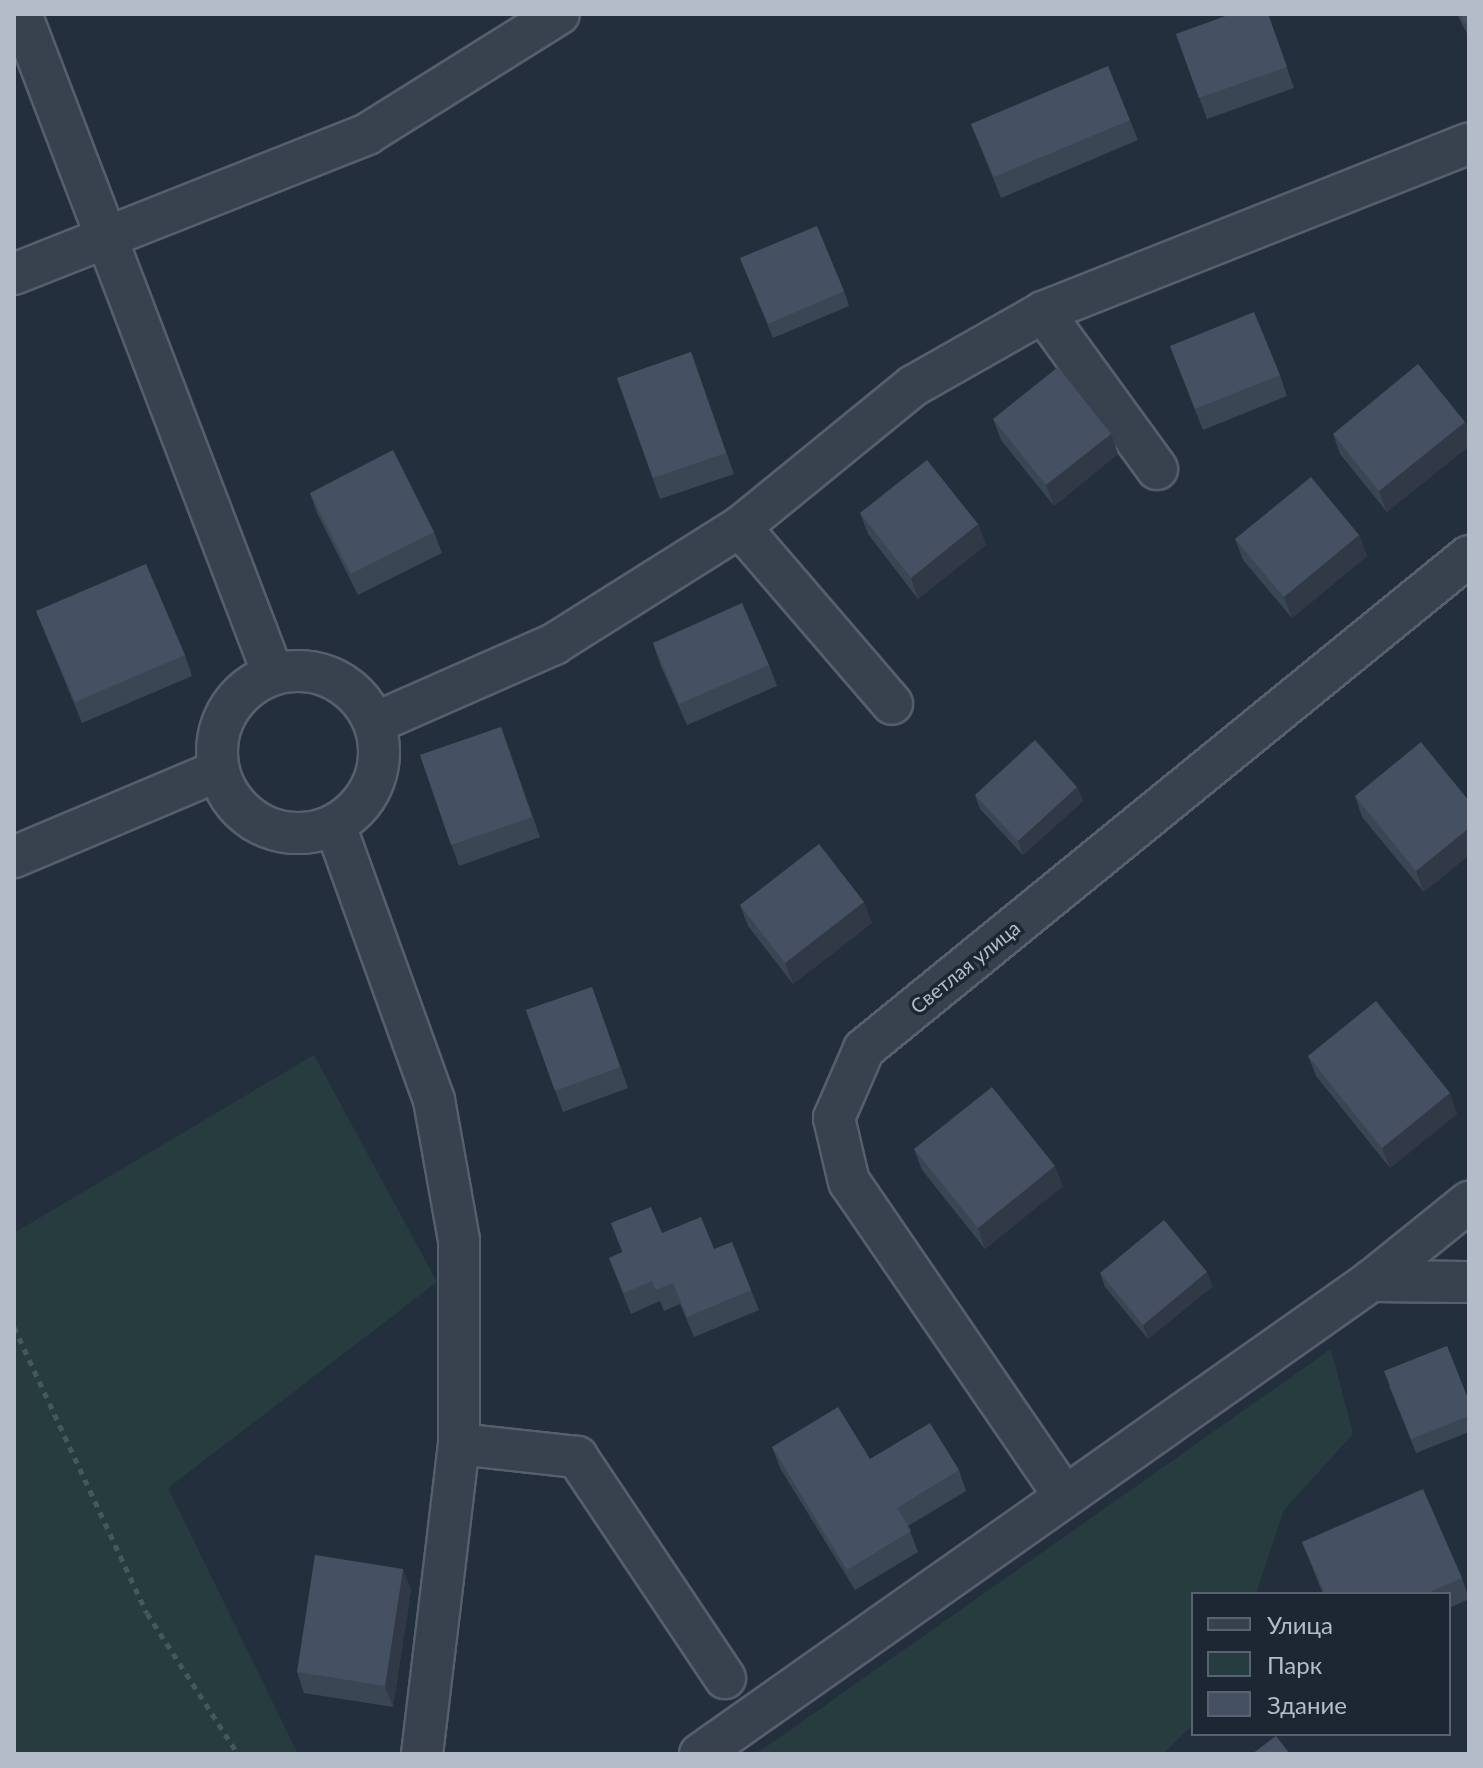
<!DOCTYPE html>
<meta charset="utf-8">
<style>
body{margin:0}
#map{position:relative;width:1483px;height:1768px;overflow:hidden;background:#242f3e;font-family:Lato,sans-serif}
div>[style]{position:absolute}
.green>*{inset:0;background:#263c3f}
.path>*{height:5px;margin-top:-2.5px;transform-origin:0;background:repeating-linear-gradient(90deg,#44595c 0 6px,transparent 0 12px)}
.roads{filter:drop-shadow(2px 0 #565f6c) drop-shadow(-2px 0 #565f6c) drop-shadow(0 2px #565f6c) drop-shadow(0 -2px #565f6c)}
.minor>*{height:40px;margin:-20px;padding:0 20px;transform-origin:20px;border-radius:20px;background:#38414e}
.minor>.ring{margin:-20px;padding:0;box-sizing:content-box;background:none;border:40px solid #38414e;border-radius:50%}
.wall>*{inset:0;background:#3b4654}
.shaded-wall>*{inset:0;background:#303945}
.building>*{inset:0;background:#455162}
span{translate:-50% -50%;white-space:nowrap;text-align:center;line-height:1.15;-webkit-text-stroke:7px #1d2633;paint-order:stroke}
.street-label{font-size:20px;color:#b4bcc9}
.frame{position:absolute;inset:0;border:16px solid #b4bcc9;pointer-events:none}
.legend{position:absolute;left:1191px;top:1592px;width:260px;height:144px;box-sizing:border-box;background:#1d2633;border:2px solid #59626f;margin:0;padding:10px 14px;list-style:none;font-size:24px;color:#b4bcc9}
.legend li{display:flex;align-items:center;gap:16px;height:40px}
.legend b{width:40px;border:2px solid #59626f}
</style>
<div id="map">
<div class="green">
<div style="clip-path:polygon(314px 1055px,437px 1282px,168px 1488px,298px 1754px,14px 1754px,14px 1233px)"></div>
<div style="clip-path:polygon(1331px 1349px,1353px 1434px,1284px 1510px,1256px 1594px,1193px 1594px,1193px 1724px,1163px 1754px,756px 1754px)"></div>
</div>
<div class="path">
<div style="left:14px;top:1327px;width:315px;rotate:65.1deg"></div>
<div style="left:147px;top:1613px;width:168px;rotate:57.2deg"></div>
</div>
<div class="roads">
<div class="minor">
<div style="left:21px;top:14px;width:706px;rotate:69.1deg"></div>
<div style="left:14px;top:274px;width:380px;rotate:-21.6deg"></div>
<div style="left:367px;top:134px;width:226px;rotate:-32deg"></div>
<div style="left:1043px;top:312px;width:194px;rotate:54deg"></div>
<div style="left:740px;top:527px;width:233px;rotate:49.3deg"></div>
<div class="ring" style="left:217px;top:671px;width:122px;height:122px"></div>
<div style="left:375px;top:723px;width:196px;rotate:-23.8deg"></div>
<div style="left:554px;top:644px;width:220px;rotate:-32.2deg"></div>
<div style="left:740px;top:527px;width:223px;rotate:-39.2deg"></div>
<div style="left:913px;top:386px;width:150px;rotate:-29.6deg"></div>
<div style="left:1043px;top:312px;width:458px;rotate:-21.6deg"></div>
<div style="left:335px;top:825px;width:292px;rotate:70.2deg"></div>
<div style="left:434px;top:1100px;width:142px;rotate:79.9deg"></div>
<div style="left:459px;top:1240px;width:204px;rotate:90deg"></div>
<div style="left:459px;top:1444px;width:312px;rotate:96.8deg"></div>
<div style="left:14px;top:857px;width:221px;rotate:-22.9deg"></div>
<div style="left:1371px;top:1281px;width:126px;rotate:-38.9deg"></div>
<div style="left:459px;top:1444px;width:119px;rotate:6.3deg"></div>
<div style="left:577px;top:1457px;width:266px;rotate:56.2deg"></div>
<div style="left:1063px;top:1494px;width:378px;rotate:-124.4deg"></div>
<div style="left:849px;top:1182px;width:66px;rotate:-103.2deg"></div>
<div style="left:834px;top:1118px;width:75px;rotate:-66.5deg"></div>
<div style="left:864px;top:1049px;width:780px;rotate:-39.18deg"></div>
<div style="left:700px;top:1754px;width:821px;rotate:-35.18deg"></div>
<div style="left:1371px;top:1281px;width:98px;rotate:0.6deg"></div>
</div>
</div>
<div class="wall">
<div style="clip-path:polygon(1268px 14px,1294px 88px,1207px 119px,1176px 34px)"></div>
<div style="clip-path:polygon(1457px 14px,1469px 14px,1469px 38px)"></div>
<div style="clip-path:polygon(1130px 120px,1138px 140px,1001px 198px,971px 124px)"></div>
<div style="clip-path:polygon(740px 258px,844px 291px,849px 306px,773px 338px)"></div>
<div style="clip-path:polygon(1170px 346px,1280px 375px,1287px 396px,1203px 430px)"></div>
<div style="clip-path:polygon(691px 352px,734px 474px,660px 499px,617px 378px)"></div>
<div style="clip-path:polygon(993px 419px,1118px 454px,1054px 506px,1001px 440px)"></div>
<div style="clip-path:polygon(1465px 422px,1469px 433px,1469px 446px,1387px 512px,1340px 454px,1333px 434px)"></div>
<div style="clip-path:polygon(310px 493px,434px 532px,442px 553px,358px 595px,317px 513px)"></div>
<div style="clip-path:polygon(860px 513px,978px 524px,986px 545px,918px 599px,868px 534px)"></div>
<div style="clip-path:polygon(1359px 535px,1367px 556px,1292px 618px,1243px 560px,1235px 539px)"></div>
<div style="clip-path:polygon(36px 611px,185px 655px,192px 676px,82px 723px)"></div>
<div style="clip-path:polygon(653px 643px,769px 665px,777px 686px,687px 725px,660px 664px)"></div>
<div style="clip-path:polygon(501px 727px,540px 837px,459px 866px,420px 755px)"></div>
<div style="clip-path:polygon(1077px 787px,1083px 801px,1023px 855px,980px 809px,975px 795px)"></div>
<div style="clip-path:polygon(1355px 796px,1469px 801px,1469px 855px,1424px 892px,1362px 817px)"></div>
<div style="clip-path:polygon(740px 905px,872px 923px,793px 984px,748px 926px)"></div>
<div style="clip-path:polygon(592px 987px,628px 1088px,563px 1112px,526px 1010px)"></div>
<div style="clip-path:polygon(1308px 1056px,1457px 1114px,1390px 1168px,1316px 1076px)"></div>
<div style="clip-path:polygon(914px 1149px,1063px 1186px,985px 1249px,922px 1170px)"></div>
<div style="clip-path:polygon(611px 1223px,662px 1233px,714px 1249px,751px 1290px,759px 1310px,694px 1337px,680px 1304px,664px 1311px,660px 1301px,631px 1314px,609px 1258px,622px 1252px)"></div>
<div style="clip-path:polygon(1100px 1273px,1213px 1286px,1148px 1339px,1105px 1287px)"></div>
<div style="clip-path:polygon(1389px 1386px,1469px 1401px,1469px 1432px,1416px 1453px)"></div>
<div style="clip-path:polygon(772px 1447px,959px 1470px,966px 1491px,908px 1526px,918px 1552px,855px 1590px,780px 1468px)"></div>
<div style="clip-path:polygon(1302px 1542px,1462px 1578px,1469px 1599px,1449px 1608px,1449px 1594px,1323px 1594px)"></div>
<div style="clip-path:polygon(403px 1569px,411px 1590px,393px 1707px,304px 1693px,297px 1672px)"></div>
</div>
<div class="shaded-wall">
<div style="clip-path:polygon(1465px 422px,1469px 433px,1469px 446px,1387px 512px,1379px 491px)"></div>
<div style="clip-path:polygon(1111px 434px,1118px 454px,1054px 506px,1046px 485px)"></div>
<div style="clip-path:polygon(978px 524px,986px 545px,918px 599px,911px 578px)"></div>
<div style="clip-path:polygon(1359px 535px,1367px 556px,1292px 618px,1284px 597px)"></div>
<div style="clip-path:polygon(1077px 787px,1083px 801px,1023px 855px,1018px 841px)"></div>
<div style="clip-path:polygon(1469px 828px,1469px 855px,1424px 892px,1416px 871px)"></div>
<div style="clip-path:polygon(864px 902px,872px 923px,793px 984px,785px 963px)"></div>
<div style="clip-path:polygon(1450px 1093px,1457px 1114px,1390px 1168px,1382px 1148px)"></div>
<div style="clip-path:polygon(1055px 1166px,1063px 1186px,985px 1249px,978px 1228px)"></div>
<div style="clip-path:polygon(1207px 1272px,1213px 1286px,1148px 1339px,1143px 1325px)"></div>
<div style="clip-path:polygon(403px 1569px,411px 1590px,393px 1707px,385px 1686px)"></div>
</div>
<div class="building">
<div style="clip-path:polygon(1231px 14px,1268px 14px,1287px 67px,1199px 98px,1176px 34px)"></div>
<div style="clip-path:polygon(1460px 14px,1469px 14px,1469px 22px,1465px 24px)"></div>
<div style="clip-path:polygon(1108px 66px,1130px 120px,994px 177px,971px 124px)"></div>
<div style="clip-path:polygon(817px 226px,844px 291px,768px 324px,740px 258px)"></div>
<div style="clip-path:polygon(1254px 312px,1280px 375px,1195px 409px,1170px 346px)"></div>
<div style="clip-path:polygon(691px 352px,726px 453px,653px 478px,617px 378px)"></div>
<div style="clip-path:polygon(1418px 364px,1465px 422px,1379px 491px,1333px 434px)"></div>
<div style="clip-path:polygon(1058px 367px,1111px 434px,1046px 485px,993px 419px)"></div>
<div style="clip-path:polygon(393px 450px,434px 532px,351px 574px,310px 493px)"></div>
<div style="clip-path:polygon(927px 460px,978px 524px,911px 578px,860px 513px)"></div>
<div style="clip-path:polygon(1311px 477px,1359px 535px,1284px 597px,1235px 539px)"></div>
<div style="clip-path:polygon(146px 564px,185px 655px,75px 702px,36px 611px)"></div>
<div style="clip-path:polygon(742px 603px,769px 665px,679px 704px,653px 643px)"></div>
<div style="clip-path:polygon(501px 727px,532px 817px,451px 845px,420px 755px)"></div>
<div style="clip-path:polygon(1035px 740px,1077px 787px,1018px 841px,975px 795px)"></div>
<div style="clip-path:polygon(1421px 742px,1469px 801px,1469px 828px,1416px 871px,1355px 796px)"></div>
<div style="clip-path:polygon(819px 844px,864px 902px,785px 963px,740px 905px)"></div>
<div style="clip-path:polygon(592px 987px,620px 1067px,555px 1091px,526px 1010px)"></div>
<div style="clip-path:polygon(1376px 1001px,1450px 1093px,1382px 1148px,1308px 1056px)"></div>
<div style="clip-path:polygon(992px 1087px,1055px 1166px,978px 1228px,914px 1149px)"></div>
<div style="clip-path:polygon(651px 1207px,662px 1233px,701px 1217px,714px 1249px,732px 1242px,751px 1290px,687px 1317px,673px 1283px,656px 1290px,652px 1281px,624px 1293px,609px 1258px,623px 1252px,611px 1223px)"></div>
<div style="clip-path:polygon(1164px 1220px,1207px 1272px,1143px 1325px,1100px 1273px)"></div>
<div style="clip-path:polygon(1447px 1346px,1469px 1401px,1469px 1416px,1411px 1439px,1384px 1371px)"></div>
<div style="clip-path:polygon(838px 1407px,870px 1459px,930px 1423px,959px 1470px,897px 1508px,911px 1531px,847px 1570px,772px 1447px)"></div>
<div style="clip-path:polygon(1423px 1489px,1462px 1578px,1425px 1594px,1325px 1594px,1302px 1542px)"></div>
<div style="clip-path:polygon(315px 1555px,403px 1569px,385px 1686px,297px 1672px)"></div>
<div style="clip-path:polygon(1276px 1736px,1290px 1754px,1252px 1754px)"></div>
</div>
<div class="street-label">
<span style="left:965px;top:967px;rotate:-39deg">Светлая улица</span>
</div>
<div class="frame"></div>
<ul class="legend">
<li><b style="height:10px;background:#38414e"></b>Улица</li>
<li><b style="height:22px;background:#263c3f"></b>Парк</li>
<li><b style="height:22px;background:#455162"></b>Здание</li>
</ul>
</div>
